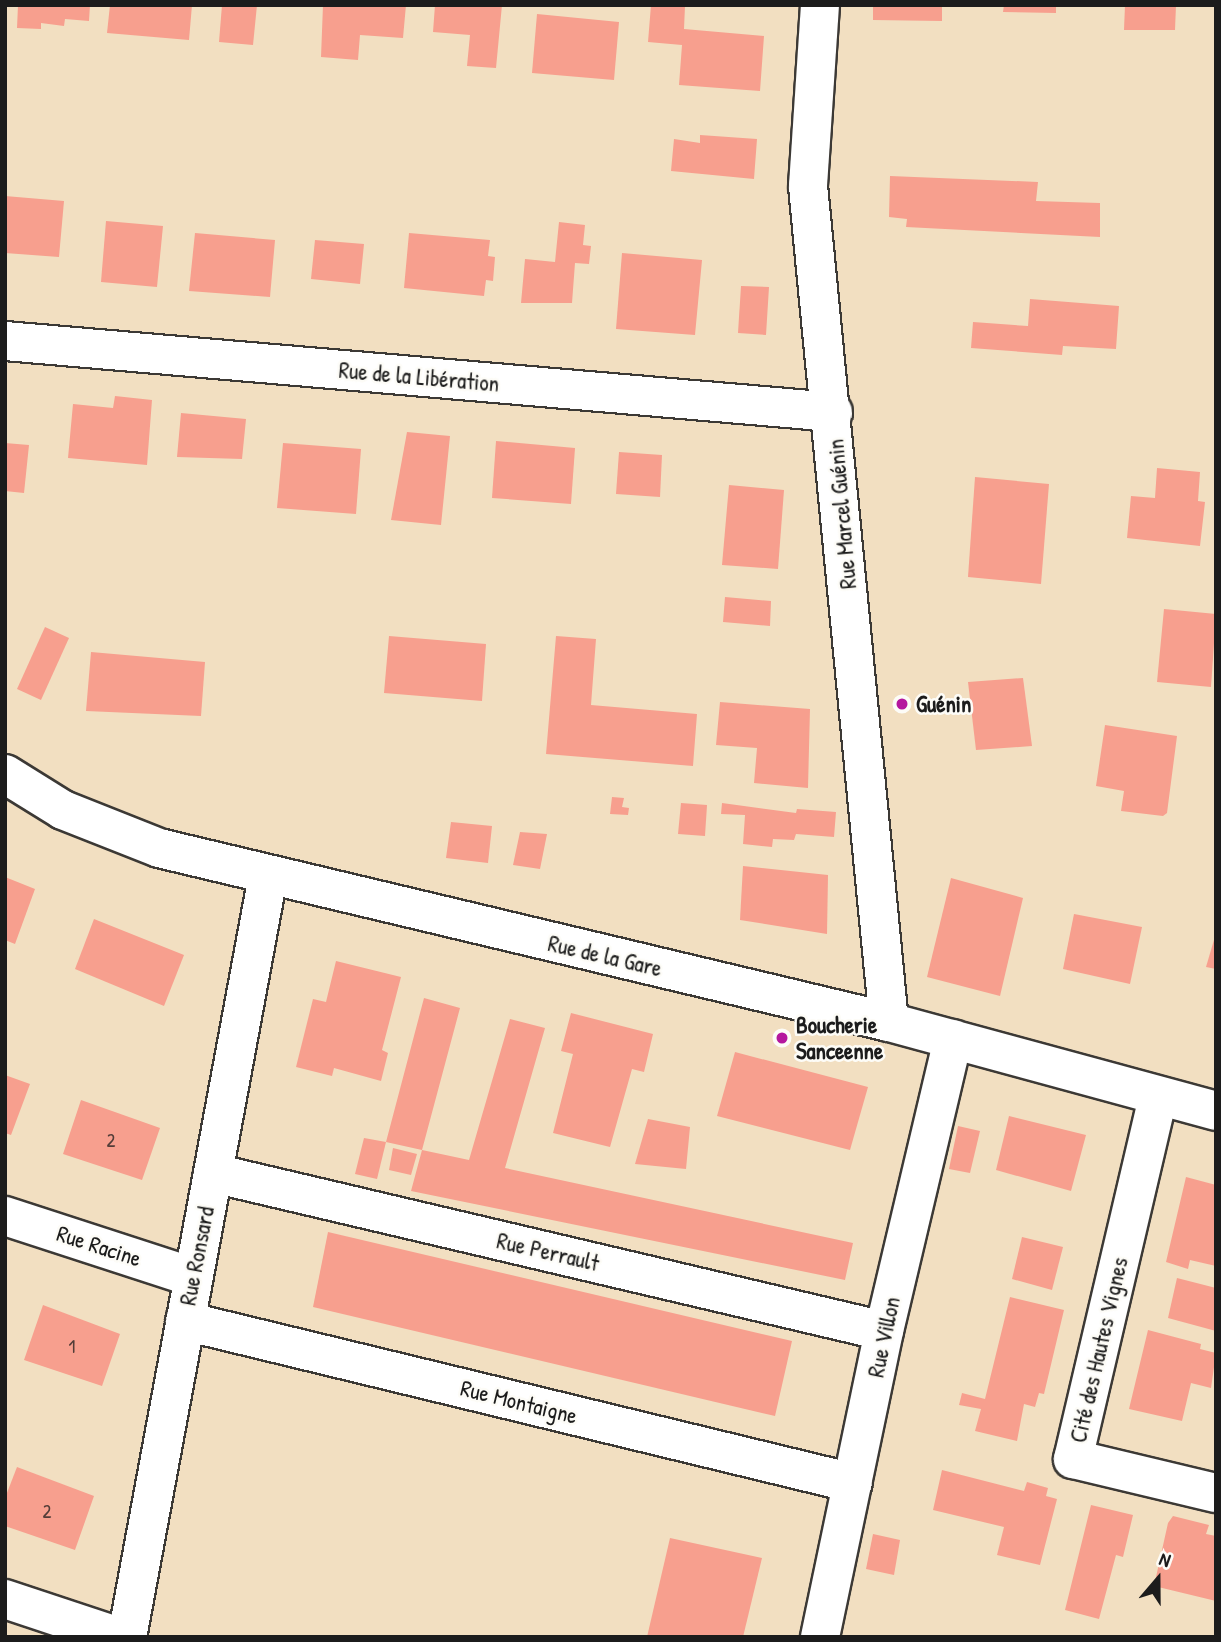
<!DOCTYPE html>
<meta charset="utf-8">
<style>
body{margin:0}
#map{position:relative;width:1221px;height:1642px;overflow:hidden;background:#f2dfc1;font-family:"Patrick Hand",sans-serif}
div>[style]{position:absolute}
.building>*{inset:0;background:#f79f8e}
.roads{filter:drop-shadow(2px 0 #3c3935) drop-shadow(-2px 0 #3c3935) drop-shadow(0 2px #3c3935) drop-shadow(0 -2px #3c3935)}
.minor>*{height:38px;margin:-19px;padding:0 19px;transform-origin:19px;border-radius:19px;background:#fff}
.dots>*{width:19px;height:19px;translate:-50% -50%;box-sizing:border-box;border:4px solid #fdfcf7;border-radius:50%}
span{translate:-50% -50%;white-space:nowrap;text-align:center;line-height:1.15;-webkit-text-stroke:5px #fdfcf7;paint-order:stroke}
.number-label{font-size:19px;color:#533d38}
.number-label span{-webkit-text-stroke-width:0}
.street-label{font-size:23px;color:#1c1c1c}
.poi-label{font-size:23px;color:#1c1c1c;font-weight:700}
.left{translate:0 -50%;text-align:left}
.frame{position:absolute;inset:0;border:7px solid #1c1c1c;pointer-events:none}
.north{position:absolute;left:1123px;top:1544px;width:70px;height:70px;-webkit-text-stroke:5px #fdfcf7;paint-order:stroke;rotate:20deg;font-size:19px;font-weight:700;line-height:28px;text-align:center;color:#1c1c1c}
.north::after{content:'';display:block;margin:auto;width:24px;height:32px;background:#1c1c1c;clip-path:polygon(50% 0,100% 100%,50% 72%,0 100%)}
</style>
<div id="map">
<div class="building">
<div style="clip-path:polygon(18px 5px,90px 5px,89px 21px,65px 19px,64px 26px,41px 23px,41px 29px,17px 28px)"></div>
<div style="clip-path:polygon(110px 5px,192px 5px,189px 40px,107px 33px)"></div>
<div style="clip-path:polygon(222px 5px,257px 5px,253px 45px,219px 42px)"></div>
<div style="clip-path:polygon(323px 5px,406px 5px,403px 38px,360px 35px,358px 60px,321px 57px)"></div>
<div style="clip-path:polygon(435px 5px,502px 5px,496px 68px,467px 66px,470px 35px,433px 32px)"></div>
<div style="clip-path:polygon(651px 5px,685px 6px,684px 29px,764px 36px,760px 91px,679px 85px,682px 45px,648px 42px)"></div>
<div style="clip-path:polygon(873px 5px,942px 5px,942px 21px,873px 20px)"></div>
<div style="clip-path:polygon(1004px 5px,1056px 5px,1056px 13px,1003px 12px)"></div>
<div style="clip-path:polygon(1125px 5px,1176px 5px,1175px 30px,1124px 30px)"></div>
<div style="clip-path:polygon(537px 14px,619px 22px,614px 80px,532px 73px)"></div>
<div style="clip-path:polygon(700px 135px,757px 139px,754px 179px,671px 171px,674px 139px,700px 143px)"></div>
<div style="clip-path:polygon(890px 176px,1038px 182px,1036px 201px,1100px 203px,1100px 237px,906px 227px,907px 219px,889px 217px)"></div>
<div style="clip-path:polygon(5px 196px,64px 201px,59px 257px,5px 253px)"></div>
<div style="clip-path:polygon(106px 221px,163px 226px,157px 287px,101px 282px)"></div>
<div style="clip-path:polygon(559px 222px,585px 225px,583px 245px,591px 246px,589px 264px,575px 263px,572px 303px,521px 303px,525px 259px,555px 262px)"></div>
<div style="clip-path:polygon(195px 233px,275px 240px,270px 297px,189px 291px)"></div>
<div style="clip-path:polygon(409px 233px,490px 240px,488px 256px,495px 257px,493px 281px,486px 280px,484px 296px,404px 288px)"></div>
<div style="clip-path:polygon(315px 240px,364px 244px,360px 284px,311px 279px)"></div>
<div style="clip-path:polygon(622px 253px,702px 260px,695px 335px,616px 329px)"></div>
<div style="clip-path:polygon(741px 286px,769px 287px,766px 335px,738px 333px)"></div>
<div style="clip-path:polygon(1030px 299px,1119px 306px,1116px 349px,1063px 346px,1062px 355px,971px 348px,973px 322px,1028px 326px)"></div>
<div style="clip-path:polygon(115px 396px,152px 400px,147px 465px,68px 458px,73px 404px,113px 408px)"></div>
<div style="clip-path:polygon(181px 413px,246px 419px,242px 459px,177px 457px)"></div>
<div style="clip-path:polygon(407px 432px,450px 436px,441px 525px,391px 520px)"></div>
<div style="clip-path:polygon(496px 441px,575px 448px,571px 504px,492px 498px)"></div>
<div style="clip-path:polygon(5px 443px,29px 445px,24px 493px,5px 491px)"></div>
<div style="clip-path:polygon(283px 443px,361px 449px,356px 514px,277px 508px)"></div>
<div style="clip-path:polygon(619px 452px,662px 455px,660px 497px,616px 494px)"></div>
<div style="clip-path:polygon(1157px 468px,1200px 472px,1198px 501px,1205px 502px,1200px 546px,1127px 538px,1131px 496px,1155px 498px)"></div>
<div style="clip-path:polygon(975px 477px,1049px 484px,1041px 584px,968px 577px)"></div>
<div style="clip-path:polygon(729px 485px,784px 490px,778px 569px,722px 565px)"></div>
<div style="clip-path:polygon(725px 597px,771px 601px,770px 626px,723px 622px)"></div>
<div style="clip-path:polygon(1164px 609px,1216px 614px,1211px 687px,1157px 682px)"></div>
<div style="clip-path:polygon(45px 627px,69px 638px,41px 700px,17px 689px)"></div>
<div style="clip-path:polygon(389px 636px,486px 644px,482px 701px,384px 693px)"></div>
<div style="clip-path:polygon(556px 636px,596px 639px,591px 705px,697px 714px,693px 766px,546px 754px)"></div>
<div style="clip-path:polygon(91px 652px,205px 662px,201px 716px,86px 711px)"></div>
<div style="clip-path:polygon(1023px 678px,1032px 746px,976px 750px,968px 682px)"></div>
<div style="clip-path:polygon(720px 702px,810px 709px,808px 788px,754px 783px,757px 748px,716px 745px)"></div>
<div style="clip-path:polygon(1105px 725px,1177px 736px,1167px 813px,1163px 816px,1121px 811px,1124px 791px,1096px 786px)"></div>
<div style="clip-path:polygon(612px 797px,624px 798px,622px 807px,629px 808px,628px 815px,610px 814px)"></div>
<div style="clip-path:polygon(681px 803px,707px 805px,705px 836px,678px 834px)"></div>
<div style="clip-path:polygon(722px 803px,796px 813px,797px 809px,836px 812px,834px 837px,796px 834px,794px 840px,773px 839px,772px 847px,743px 844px,745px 815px,721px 814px)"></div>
<div style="clip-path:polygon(451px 822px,492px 826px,488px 863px,446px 858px)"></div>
<div style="clip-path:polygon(520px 832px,547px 834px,540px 869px,513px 865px)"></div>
<div style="clip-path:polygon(743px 866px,828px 875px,827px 934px,740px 920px)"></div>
<div style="clip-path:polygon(5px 877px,35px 889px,15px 944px,5px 940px)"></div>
<div style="clip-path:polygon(951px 878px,1023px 898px,1000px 996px,927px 977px)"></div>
<div style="clip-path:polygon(1074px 914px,1142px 927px,1130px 984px,1063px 969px)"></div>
<div style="clip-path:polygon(94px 919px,184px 955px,164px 1006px,75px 969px)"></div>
<div style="clip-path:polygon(1216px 933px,1216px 969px,1206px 967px)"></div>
<div style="clip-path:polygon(336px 961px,401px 977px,382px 1050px,388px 1053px,381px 1081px,334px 1068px,332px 1076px,296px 1067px,313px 999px,326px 1002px)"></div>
<div style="clip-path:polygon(424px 998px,460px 1008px,422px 1150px,469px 1160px,510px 1019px,545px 1028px,505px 1168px,853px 1243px,845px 1280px,411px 1191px,422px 1150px,386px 1142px)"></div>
<div style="clip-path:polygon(571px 1013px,653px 1034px,644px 1072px,632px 1069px,610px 1147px,553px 1133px,573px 1054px,561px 1051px)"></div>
<div style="clip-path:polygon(735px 1052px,868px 1087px,850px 1150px,717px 1116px)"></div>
<div style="clip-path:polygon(5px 1075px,30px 1084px,11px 1135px,5px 1133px)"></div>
<div style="clip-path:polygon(81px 1100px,160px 1128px,142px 1180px,63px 1154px)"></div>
<div style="clip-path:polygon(1009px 1116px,1086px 1135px,1071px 1191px,996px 1170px)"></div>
<div style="clip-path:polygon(648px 1119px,690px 1127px,686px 1169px,635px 1164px)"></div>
<div style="clip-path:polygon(958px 1126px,980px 1131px,970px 1173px,949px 1169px)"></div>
<div style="clip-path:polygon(364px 1138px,386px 1142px,377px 1179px,355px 1174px)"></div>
<div style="clip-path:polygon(393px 1148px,417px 1154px,411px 1175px,389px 1170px)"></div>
<div style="clip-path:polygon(1186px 1177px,1216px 1185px,1216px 1266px,1190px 1260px,1188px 1269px,1166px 1262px)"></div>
<div style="clip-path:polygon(328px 1232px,792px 1341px,775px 1416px,313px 1307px)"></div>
<div style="clip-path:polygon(1022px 1237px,1063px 1247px,1052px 1290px,1012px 1279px)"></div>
<div style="clip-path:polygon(1177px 1278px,1216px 1288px,1216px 1331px,1168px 1318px)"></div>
<div style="clip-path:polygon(1010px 1297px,1064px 1310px,1044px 1394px,1039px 1393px,1035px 1407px,1024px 1404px,1017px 1441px,975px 1431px,981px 1409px,959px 1405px,962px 1393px,985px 1399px)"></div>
<div style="clip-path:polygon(43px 1305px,120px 1334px,102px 1386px,24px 1360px)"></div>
<div style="clip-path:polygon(1148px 1330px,1201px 1344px,1200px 1349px,1216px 1353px,1211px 1388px,1191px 1383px,1182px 1421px,1129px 1409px)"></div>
<div style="clip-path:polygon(17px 1467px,94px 1496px,75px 1550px,5px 1526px,5px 1498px)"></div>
<div style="clip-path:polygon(942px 1470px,1024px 1491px,1027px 1482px,1048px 1488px,1046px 1496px,1057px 1499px,1040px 1565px,997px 1555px,1004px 1527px,933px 1510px)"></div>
<div style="clip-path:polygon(1091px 1505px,1133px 1515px,1123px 1557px,1116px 1555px,1099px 1619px,1065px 1610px)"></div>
<div style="clip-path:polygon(1173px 1516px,1209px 1525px,1206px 1534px,1216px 1536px,1216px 1601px,1154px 1586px,1168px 1523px)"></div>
<div style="clip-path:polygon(873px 1534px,900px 1540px,894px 1575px,866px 1569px)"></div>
<div style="clip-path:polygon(670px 1538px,762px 1558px,743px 1637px,647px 1637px)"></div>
</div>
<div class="roads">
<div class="minor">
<div style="left:820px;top:5px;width:181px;rotate:93.8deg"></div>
<div style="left:808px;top:186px;width:840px;rotate:84.47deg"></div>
<div style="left:5px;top:341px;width:831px;rotate:4.9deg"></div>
<div style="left:5px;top:774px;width:68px;rotate:31.8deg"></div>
<div style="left:63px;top:810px;width:103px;rotate:21.6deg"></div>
<div style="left:159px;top:848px;width:750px;rotate:13.41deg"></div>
<div style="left:889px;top:1022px;width:339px;rotate:15.2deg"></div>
<div style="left:1158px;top:1097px;width:372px;rotate:103.2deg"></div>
<div style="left:1073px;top:1459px;width:147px;rotate:13.4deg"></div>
<div style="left:213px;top:1173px;width:689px;rotate:13.25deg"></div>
<div style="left:5px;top:1216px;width:198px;rotate:18deg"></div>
<div style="left:185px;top:1321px;width:687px;rotate:13.63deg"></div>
<div style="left:5px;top:1599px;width:120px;rotate:18.4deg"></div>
<div style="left:127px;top:1637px;width:774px;rotate:-79.5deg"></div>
<div style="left:820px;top:1637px;width:313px;rotate:-78.2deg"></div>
<div style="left:884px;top:1331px;width:300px;rotate:-76.7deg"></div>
</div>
</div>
<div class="dots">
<div style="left:902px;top:704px;background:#b5179e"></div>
<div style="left:782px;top:1038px;background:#b5179e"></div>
</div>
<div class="number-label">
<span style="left:111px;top:1141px">2</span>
<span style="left:72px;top:1347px">1</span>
<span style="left:47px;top:1512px">2</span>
</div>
<div class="street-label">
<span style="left:419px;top:377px;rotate:5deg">Rue de la Libération</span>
<span style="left:842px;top:514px;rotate:-95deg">Rue Marcel Guénin</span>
<span style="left:605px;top:956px;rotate:13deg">Rue de la Gare</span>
<span style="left:99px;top:1246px;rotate:18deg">Rue Racine</span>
<span style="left:548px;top:1252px;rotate:13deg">Rue Perrault</span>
<span style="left:197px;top:1256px;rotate:-79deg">Rue Ronsard</span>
<span style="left:884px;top:1337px;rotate:-78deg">Rue Villon</span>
<span style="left:1099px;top:1350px;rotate:-77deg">Cité des Hautes Vignes</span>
<span style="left:519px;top:1402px;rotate:14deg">Rue Montaigne</span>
</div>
<div class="poi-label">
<span class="left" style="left:916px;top:704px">Guénin</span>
<span class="left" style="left:796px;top:1038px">Boucherie<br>Sanceenne</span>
</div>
<div class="frame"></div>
<div class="north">N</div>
</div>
